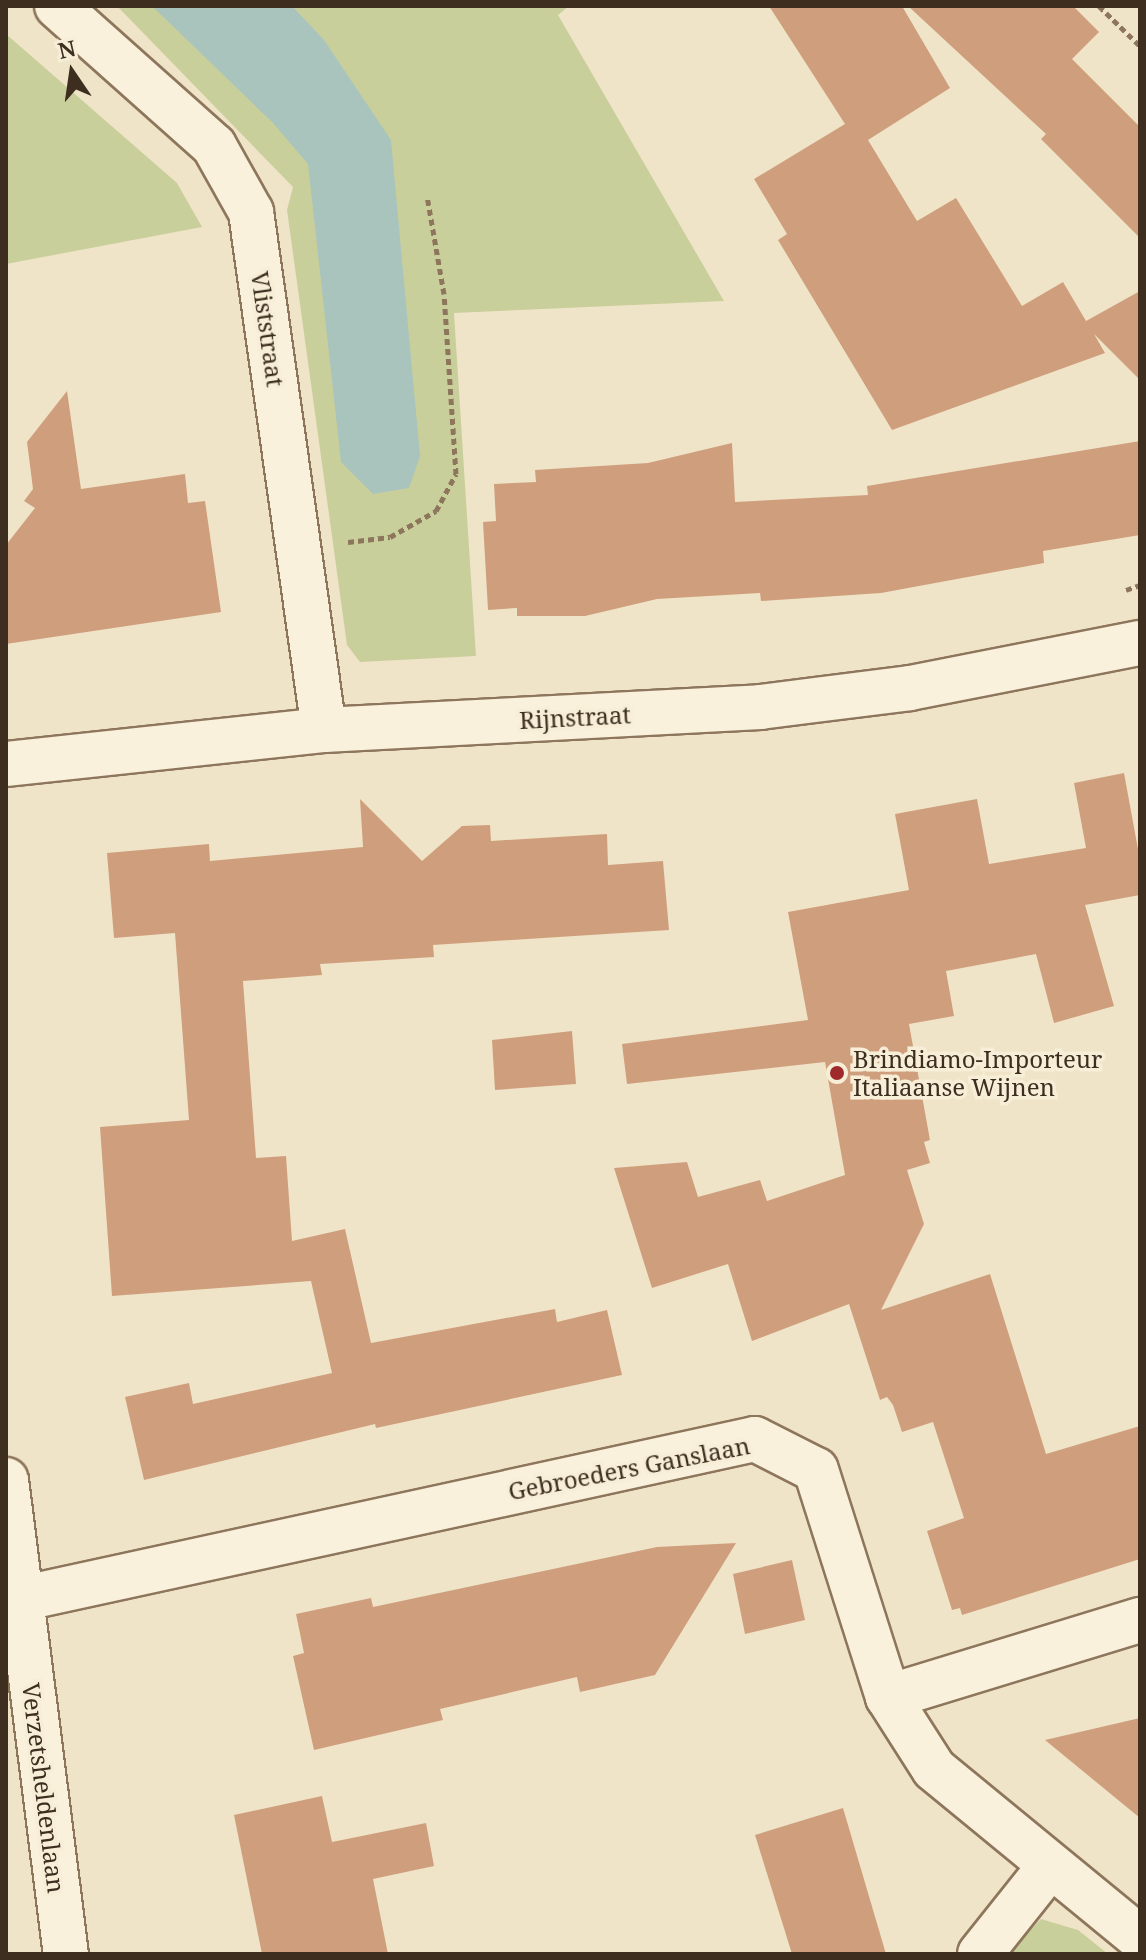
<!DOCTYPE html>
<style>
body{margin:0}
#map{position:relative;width:1146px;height:1960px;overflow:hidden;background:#f0e4c8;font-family:"Noto Serif",serif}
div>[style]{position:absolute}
.green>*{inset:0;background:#c9cf9b}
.water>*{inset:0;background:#a9c4bc}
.building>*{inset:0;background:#cf9f7d}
.path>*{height:5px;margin-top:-2.5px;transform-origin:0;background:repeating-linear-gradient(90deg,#8d765c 0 6px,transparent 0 10px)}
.roads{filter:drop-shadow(2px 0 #8d765c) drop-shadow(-2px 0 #8d765c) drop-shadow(0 2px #8d765c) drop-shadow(0 -2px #8d765c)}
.street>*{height:44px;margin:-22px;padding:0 22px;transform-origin:22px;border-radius:22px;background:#faf1dc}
.secondary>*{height:44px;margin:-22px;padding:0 22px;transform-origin:22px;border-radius:22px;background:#faf1dc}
.dots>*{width:22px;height:22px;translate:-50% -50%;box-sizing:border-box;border:4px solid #f7eed8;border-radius:50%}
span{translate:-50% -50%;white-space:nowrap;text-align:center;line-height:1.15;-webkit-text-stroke:7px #f7eed8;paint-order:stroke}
.street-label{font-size:24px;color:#3d2e20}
.poi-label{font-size:24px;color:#3d2e20}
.left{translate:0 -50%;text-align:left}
.frame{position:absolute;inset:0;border:8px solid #3d2e20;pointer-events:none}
.north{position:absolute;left:32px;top:32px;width:80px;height:80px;-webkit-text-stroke:6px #f7eed8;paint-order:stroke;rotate:347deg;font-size:22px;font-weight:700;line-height:32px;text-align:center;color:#3d2e20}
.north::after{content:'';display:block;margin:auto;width:28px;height:36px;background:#3d2e20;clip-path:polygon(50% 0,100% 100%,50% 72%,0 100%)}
</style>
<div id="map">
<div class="green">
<div style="clip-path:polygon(117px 6px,569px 6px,558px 15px,724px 301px,454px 313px,476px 656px,360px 662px,347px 645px,287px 210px,293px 187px)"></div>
<div style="clip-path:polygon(6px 34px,177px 183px,202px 227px,6px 264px)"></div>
<div style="clip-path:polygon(1041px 1919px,1078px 1930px,1108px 1954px,1007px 1954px)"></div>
</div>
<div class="water">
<div style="clip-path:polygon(152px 6px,292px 6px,324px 40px,391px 140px,420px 456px,409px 488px,373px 494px,341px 462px,308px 164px,273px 123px)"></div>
</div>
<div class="building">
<div style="clip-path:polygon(769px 6px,902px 6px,950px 88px,868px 140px,917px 221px,956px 198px,1022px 306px,1063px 282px,1086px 321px,1140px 291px,1140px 380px,1094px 334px,1105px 353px,892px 430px,778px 240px,787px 234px,754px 179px,845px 124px)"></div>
<div style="clip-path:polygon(908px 6px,1073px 6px,1099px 32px,1072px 59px,1140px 127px,1140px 238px,1041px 139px,1046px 134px)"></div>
<div style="clip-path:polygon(67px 391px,81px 489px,185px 474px,188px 503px,205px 501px,221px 612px,6px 644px,6px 545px,35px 508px,24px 501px,33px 489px,27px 442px)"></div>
<div style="clip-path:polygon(1140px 441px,1140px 535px,1043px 551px,1044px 563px,881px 593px,761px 601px,760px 593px,657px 599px,585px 616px,517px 616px,517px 608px,488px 610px,483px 522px,496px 521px,494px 484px,536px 482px,535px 470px,648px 463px,732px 443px,735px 502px,868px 495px,867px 486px)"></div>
<div style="clip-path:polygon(1124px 773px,1140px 860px,1140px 895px,1085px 905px,1114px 1006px,1054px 1023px,1036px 954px,946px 971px,954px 1016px,909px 1024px,930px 1140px,924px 1142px,930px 1163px,907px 1170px,924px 1224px,881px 1310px,990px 1274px,1046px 1454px,1140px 1426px,1140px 1559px,962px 1615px,960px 1608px,952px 1610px,927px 1531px,964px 1518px,933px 1422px,902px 1432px,893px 1405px,887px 1397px,880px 1400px,849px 1304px,752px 1341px,728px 1264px,652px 1288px,614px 1168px,687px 1162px,698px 1197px,760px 1180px,767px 1201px,845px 1175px,825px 1062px,627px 1084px,622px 1044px,808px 1020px,788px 912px,909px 890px,895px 814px,977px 799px,989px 864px,1086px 848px,1074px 783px)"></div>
<div style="clip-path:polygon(360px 799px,422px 861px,462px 826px,490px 825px,491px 841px,607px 834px,608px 865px,663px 861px,669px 930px,433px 945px,434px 957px,320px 964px,322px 975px,243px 981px,256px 1158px,286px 1156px,292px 1241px,345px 1229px,371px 1343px,555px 1309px,557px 1322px,607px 1310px,622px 1375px,376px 1428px,375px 1424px,144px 1480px,125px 1397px,189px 1383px,193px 1404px,332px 1373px,311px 1281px,112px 1296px,100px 1127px,189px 1120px,175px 933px,114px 938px,107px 853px,209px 844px,210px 861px,363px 847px)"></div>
<div style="clip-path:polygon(572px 1031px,576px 1084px,495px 1090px,492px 1040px)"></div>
<div style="clip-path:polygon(736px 1543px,655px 1675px,580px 1692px,577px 1677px,440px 1709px,443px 1720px,314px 1750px,293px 1656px,304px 1653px,296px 1614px,371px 1598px,373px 1607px,657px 1547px)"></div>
<div style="clip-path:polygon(792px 1560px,805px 1620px,745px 1634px,733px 1574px)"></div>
<div style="clip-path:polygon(1140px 1718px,1140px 1818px,1045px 1740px)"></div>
<div style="clip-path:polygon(322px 1796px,332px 1842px,426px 1823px,434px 1866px,373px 1879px,388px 1954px,262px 1954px,234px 1815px)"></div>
<div style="clip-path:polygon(843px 1808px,886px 1954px,792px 1954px,755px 1835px)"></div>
</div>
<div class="path">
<div style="left:1099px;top:6px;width:57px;rotate:44.3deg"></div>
<div style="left:348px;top:542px;width:42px;rotate:-6.8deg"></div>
<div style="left:390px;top:537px;width:53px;rotate:-29.5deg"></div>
<div style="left:436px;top:511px;width:42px;rotate:-61.6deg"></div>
<div style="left:456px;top:474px;width:180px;rotate:-93.8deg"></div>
<div style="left:444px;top:294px;width:99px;rotate:-99.8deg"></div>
<div style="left:1126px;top:590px;width:15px;rotate:-20deg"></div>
</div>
<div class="roads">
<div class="street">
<div style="left:57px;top:6px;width:210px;rotate:41.7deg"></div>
<div style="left:214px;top:146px;width:76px;rotate:60.7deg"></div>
<div style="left:251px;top:212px;width:523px;rotate:81.98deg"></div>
<div style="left:20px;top:1599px;width:752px;rotate:-12.28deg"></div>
<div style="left:755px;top:1439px;width:68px;rotate:26.9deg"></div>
<div style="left:816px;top:1470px;width:238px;rotate:72.4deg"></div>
<div style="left:888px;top:1697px;width:85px;rotate:57.4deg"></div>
<div style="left:934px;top:1769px;width:266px;rotate:39.4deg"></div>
<div style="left:888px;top:1697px;width:264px;rotate:-17deg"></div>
<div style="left:980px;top:1954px;width:112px;rotate:-51.5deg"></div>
</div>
<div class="secondary">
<div style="left:6px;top:764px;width:320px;rotate:-6.1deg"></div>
<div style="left:324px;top:730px;width:437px;rotate:-3deg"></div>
<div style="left:760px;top:707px;width:151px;rotate:-7.2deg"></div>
<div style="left:910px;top:688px;width:234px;rotate:-11.1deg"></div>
<div style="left:6px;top:1480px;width:478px;rotate:82.8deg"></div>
</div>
</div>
<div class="dots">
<div style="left:837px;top:1073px;background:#9e2a2b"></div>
</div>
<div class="street-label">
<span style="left:268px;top:329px;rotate:82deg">Vliststraat</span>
<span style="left:575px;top:717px;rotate:-3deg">Rijnstraat</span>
<span style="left:629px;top:1468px;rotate:-11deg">Gebroeders Ganslaan</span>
<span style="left:44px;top:1788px;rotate:83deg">Verzetsheldenlaan</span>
</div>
<div class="poi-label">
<span class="left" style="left:853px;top:1073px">Brindiamo-Importeur<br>Italiaanse Wijnen</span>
</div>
<div class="frame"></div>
<div class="north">N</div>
</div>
